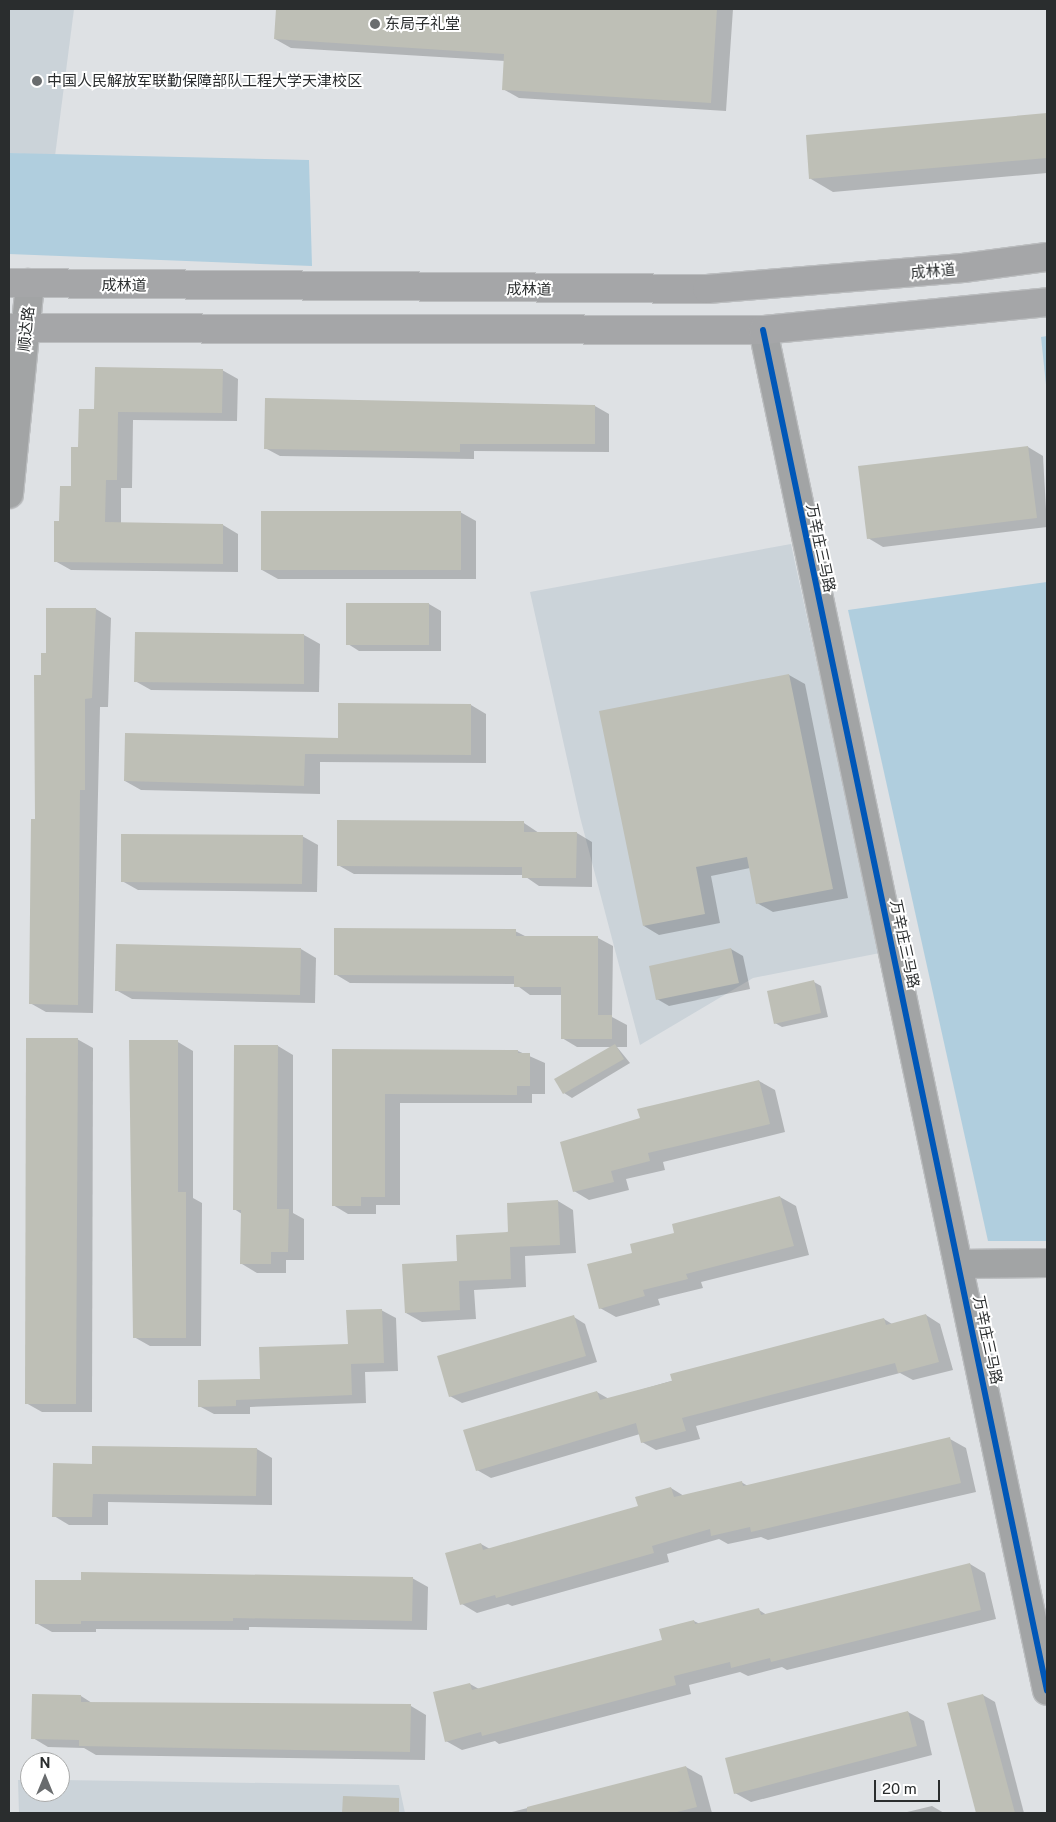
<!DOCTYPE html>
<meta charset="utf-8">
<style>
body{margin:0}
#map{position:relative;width:1056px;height:1822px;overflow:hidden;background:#dee1e4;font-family:"Public Sans","Noto Sans SC",sans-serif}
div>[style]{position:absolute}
.built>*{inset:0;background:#cbd3d9}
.green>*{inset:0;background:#b0cede}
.shadow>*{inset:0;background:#0003}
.building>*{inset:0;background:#bebfb6}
.roads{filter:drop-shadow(1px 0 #bbbdbf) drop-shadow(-1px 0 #bbbdbf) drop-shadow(0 1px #bbbdbf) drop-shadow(0 -1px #bbbdbf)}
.secondary>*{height:28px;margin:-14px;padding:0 14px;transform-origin:14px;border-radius:14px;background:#a2a4a5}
.primary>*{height:28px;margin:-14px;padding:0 14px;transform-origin:14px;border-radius:14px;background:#a5a6a8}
.cycleway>*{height:6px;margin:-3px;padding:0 3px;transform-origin:3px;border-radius:3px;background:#0057b8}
.dots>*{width:14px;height:14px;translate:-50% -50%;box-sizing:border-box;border:2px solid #fff;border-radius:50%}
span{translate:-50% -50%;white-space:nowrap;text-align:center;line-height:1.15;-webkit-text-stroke:4px #fff;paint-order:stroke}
.poi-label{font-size:15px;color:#2a2d2e}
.left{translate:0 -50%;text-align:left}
.street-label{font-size:15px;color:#2a2d2e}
.frame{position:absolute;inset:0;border:10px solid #2a2d2e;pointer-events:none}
.north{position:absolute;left:20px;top:1752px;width:50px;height:50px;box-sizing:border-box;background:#fff;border:1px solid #aaabab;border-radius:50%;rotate:0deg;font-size:14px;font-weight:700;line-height:20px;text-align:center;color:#2a2d2e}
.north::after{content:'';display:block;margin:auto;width:18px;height:22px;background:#696c6e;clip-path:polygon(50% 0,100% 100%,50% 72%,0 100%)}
.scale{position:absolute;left:874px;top:1780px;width:66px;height:22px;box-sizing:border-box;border:2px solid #2a2d2e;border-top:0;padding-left:6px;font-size:15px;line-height:18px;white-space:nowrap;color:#2a2d2e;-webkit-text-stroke:4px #fff;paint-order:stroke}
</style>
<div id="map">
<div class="built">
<div style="clip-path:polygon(9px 9px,74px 9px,55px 156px,9px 153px)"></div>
<div style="clip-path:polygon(791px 544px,880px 953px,753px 978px,640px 1045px,580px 817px,530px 592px)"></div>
<div style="clip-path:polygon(18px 1780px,30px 1780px,30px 1792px,60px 1792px,60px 1780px,399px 1785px,405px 1813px,19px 1813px)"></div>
</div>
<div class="green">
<div style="clip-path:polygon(9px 153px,309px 160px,312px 266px,9px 254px)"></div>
<div style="clip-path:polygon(1047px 336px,1047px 394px,1041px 337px)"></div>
<div style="clip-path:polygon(1047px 582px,1047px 1241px,988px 1241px,848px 610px)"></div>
</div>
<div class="shadow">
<div style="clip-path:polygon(277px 9px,733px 9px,726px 111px,519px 98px,503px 89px,505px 61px,291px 48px,275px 39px)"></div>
<div style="clip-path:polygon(1047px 115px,1047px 173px,833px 192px,811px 179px,807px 136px)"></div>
<div style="clip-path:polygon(222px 370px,238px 379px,237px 421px,133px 420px,132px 488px,121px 488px,121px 524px,223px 525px,238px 534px,238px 572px,71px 570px,55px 561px,61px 523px,72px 488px,79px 448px,96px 410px)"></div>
<div style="clip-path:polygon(595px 406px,609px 414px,609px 452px,474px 451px,474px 459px,280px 456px,265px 448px)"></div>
<div style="clip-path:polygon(1028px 447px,1043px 456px,1047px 527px,883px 547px,868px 538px)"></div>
<div style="clip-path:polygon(460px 512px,476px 521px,476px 579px,278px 579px,262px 570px)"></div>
<div style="clip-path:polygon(429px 604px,441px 611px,441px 651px,359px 651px,348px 644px)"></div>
<div style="clip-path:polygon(96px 609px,111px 618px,108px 707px,100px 707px,93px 1013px,46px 1012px,30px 1003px,42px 676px,47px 654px)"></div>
<div style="clip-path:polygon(136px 633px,304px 635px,320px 644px,319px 692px,151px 690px,135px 681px)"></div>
<div style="clip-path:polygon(789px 675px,805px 684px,848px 898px,773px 912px,757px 903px,750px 868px,711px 876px,720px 923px,659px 935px,644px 926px)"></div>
<div style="clip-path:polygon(471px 705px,486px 714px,486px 763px,320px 762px,320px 794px,141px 790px,125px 781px,339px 739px)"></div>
<div style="clip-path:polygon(524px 823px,539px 833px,577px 833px,592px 842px,592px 887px,539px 886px,523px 875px,354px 874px,338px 865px)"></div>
<div style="clip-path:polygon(302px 836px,318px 845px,317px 892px,138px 890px,122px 881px)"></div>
<div style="clip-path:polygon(515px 931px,527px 937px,598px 938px,613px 946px,612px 1017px,627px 1025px,627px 1047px,617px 1047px,630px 1063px,572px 1098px,564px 1093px,613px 1047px,577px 1047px,562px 1038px,562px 995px,530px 995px,515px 984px,350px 983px,335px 974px)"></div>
<div style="clip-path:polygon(301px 949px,316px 958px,315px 1003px,132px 999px,116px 990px)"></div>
<div style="clip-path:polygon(731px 949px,743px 956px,750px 989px,669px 1006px,657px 999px)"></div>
<div style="clip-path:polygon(814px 982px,821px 986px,828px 1017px,782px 1027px,775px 1023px)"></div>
<div style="clip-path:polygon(77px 1039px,93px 1048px,92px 1412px,42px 1412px,26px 1403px)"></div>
<div style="clip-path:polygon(178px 1042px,193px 1051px,193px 1198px,202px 1203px,201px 1346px,150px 1346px,134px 1337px)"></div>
<div style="clip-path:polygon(278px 1046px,293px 1055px,293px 1213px,304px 1219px,304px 1260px,286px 1260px,286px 1273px,257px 1273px,242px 1264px,242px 1214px,234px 1209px)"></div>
<div style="clip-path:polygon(333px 1051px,518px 1051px,545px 1063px,545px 1094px,532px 1094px,532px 1103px,400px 1103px,400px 1205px,376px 1205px,376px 1214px,348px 1214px,333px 1205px)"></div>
<div style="clip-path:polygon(759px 1081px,775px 1090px,785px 1132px,663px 1162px,665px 1170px,626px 1179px,629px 1190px,589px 1200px,574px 1191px)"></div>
<div style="clip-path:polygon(780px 1197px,796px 1206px,809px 1255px,701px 1282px,703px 1288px,658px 1299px,660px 1305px,616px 1317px,600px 1308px,634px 1254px,676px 1234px)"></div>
<div style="clip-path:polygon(558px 1201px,573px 1210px,576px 1253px,525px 1256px,526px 1287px,474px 1290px,476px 1319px,422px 1322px,406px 1313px,458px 1262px)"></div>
<div style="clip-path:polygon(381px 1310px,396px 1318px,398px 1371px,365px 1372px,366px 1403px,250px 1407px,250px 1414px,214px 1414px,199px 1406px,349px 1345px)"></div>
<div style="clip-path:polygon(926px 1315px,940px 1324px,953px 1370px,913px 1380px,900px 1373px,696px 1426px,700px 1439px,656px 1450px,642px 1442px,640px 1434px,491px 1478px,477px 1470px,597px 1392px,609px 1399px,884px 1319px,892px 1324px)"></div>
<div style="clip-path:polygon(574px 1317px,585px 1324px,597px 1362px,462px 1403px,450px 1396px)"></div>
<div style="clip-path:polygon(950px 1439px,966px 1448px,976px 1492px,768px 1540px,761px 1537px,728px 1544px,719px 1539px,667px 1554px,669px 1562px,512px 1606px,508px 1604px,477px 1613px,462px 1604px,481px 1544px,490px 1549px,639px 1507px,671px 1488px,684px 1496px,741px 1482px,748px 1486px)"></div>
<div style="clip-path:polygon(257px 1449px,272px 1458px,272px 1505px,108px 1502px,108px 1525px,69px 1525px,54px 1516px,93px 1465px)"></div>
<div style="clip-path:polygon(970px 1564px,985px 1573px,996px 1619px,787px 1670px,782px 1667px,748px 1676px,740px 1672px,689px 1685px,691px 1694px,499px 1744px,495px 1741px,462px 1750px,446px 1741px,470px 1684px,479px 1689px,664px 1641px,694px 1621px,700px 1624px,759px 1610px,767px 1615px)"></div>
<div style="clip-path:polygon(412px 1578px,428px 1587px,427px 1630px,249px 1627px,249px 1630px,96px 1629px,96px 1632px,52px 1632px,36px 1623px)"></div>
<div style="clip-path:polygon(983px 1695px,995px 1702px,1024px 1813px,977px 1813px,948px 1704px)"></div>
<div style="clip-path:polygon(81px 1696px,92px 1703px,411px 1706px,426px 1715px,425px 1760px,96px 1755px,84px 1748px,48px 1747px,33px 1738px)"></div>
<div style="clip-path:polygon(908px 1712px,924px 1721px,932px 1755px,751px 1802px,735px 1793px)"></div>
<div style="clip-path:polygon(686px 1767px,702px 1776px,712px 1813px,508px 1813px)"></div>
<div style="clip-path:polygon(932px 1806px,944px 1813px,903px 1813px)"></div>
</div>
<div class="building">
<div style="clip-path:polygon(276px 9px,717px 9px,711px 103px,502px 90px,504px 54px,274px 39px)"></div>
<div style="clip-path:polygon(1047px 113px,1047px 158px,809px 179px,806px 135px)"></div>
<div style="clip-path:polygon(95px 367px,223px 369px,222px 413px,118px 412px,117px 480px,106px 480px,105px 522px,223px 524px,223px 564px,54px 562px,54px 521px,59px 521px,60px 486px,71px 486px,71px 447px,78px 447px,79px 409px,94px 409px)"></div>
<div style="clip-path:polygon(265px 398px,595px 405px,595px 444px,460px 444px,460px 452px,264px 449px)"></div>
<div style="clip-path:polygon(1028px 446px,1037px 518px,867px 539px,858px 466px)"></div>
<div style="clip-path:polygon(261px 511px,461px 511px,461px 570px,261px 570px)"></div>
<div style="clip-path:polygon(346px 603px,429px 603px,429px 645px,346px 645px)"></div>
<div style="clip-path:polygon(46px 608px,96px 608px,92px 698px,85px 699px,85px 790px,80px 790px,78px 1005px,29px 1004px,31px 819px,35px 819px,34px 675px,41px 675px,41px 653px,46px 653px)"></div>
<div style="clip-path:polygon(135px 632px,304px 634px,304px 684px,134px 682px)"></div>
<div style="clip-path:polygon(789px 674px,833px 889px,756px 904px,747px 857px,696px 867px,705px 914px,643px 926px,599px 711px)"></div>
<div style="clip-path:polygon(338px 703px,471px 704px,471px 755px,305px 754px,304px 786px,124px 781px,125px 733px,338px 738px)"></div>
<div style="clip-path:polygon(337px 820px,524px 821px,524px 832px,577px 832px,576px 878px,522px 878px,522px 867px,337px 866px)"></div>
<div style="clip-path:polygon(121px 834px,303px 835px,302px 884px,121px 882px)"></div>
<div style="clip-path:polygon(334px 928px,516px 929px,516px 936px,598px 936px,598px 1015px,612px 1015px,612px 1039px,561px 1039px,561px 987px,514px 987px,514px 976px,334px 975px)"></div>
<div style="clip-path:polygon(116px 944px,301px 948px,300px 995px,115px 991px)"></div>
<div style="clip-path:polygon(731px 948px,739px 983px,656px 1000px,649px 966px)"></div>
<div style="clip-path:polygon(814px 980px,821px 1013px,774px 1024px,767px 991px)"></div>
<div style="clip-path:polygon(26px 1038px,78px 1038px,76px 1404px,25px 1404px)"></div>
<div style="clip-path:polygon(129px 1040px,178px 1040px,178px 1192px,186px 1192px,186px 1338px,133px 1338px)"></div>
<div style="clip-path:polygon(615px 1044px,624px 1059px,563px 1094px,554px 1079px)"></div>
<div style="clip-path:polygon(234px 1045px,278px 1045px,277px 1209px,289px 1209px,288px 1252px,271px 1252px,271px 1264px,240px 1264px,241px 1210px,233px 1210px)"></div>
<div style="clip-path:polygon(332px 1049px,518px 1050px,518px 1053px,530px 1053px,530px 1086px,517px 1086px,517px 1095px,385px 1094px,385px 1197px,361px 1197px,361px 1206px,332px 1206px)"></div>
<div style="clip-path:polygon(759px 1080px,770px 1124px,648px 1153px,650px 1161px,611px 1171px,614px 1182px,573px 1192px,560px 1142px,640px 1118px,637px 1109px)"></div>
<div style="clip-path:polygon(780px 1196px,794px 1246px,686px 1274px,688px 1279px,643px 1290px,645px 1296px,599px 1309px,587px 1264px,632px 1253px,630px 1244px,674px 1233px,672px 1224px)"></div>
<div style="clip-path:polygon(558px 1200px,560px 1245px,510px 1247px,511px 1279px,459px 1281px,460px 1310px,405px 1313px,402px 1264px,457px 1261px,456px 1235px,508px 1232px,507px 1203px)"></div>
<div style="clip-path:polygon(382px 1309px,384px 1363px,351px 1364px,352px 1395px,236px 1400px,236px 1406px,198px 1407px,198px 1380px,260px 1379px,259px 1347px,348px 1344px,346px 1310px)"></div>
<div style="clip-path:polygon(926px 1314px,939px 1362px,898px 1373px,895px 1363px,682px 1418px,686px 1431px,641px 1443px,636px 1423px,476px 1471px,463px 1430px,597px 1391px,600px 1400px,672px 1381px,670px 1374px,884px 1318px,886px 1325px)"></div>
<div style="clip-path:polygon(574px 1315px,586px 1356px,449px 1397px,437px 1356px)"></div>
<div style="clip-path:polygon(950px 1437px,961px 1483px,751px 1532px,750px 1527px,711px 1536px,710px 1529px,652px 1546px,654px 1553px,496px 1598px,495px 1595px,460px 1605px,445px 1553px,481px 1543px,483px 1550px,638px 1506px,635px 1497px,671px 1487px,674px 1497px,742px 1481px,743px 1486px)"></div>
<div style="clip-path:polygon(92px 1446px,257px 1448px,256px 1496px,93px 1494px,92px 1517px,52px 1517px,53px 1463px,92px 1464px)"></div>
<div style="clip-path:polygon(970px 1563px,981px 1610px,771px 1662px,770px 1658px,731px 1668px,730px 1662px,674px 1676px,676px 1685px,482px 1736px,481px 1732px,445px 1742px,433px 1692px,470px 1683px,472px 1690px,662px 1640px,659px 1629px,694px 1620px,695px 1624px,759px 1608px,761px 1615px)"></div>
<div style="clip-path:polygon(81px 1572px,413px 1577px,412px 1621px,233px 1618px,233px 1621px,81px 1621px,81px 1624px,35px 1624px,35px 1580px,81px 1580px)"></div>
<div style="clip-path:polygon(32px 1694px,81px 1695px,81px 1702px,411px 1704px,410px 1752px,79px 1746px,79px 1740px,31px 1739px)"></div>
<div style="clip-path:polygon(983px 1694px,1015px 1813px,976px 1813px,947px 1703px)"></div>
<div style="clip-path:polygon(908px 1711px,917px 1746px,734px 1794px,725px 1758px)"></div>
<div style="clip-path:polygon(686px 1766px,697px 1807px,673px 1813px,527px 1813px,527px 1807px)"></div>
<div style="clip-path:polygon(343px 1796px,399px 1798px,399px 1813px,342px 1813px)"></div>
</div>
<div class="roads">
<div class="secondary">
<div style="left:763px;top:330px;width:1390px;rotate:78.21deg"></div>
<div style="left:9px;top:494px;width:212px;rotate:-84.3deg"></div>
<div style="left:959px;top:1264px;width:88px;rotate:-0.7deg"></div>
</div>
<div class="primary">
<div style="left:9px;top:283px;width:698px;rotate:0.49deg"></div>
<div style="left:707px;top:289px;width:257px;rotate:-4.7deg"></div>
<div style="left:963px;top:268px;width:85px;rotate:-7.5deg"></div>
<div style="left:9px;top:328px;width:754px;rotate:0.15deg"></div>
<div style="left:763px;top:330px;width:285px;rotate:-5.6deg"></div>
</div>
</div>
<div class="cycleway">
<div style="left:763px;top:330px;width:1390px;rotate:78.21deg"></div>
</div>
<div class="dots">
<div style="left:375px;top:24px;background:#696c6e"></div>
<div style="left:37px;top:81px;background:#696c6e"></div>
</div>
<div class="poi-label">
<span class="left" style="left:385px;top:24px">东局子礼堂</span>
<span class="left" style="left:47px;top:81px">中国人民解放军联勤保障部队工程大学天津校区</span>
</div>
<div class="street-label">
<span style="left:933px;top:271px;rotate:-5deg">成林道</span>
<span style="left:124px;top:285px;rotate:1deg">成林道</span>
<span style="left:529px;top:289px;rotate:1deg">成林道</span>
<span style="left:26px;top:329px;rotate:-84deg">顺达路</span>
<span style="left:821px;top:548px;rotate:78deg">万辛庄三马路</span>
<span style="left:905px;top:944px;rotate:78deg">万辛庄三马路</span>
<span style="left:988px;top:1340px;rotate:78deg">万辛庄三马路</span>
</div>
<div class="frame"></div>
<div class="north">N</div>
<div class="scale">20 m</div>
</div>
